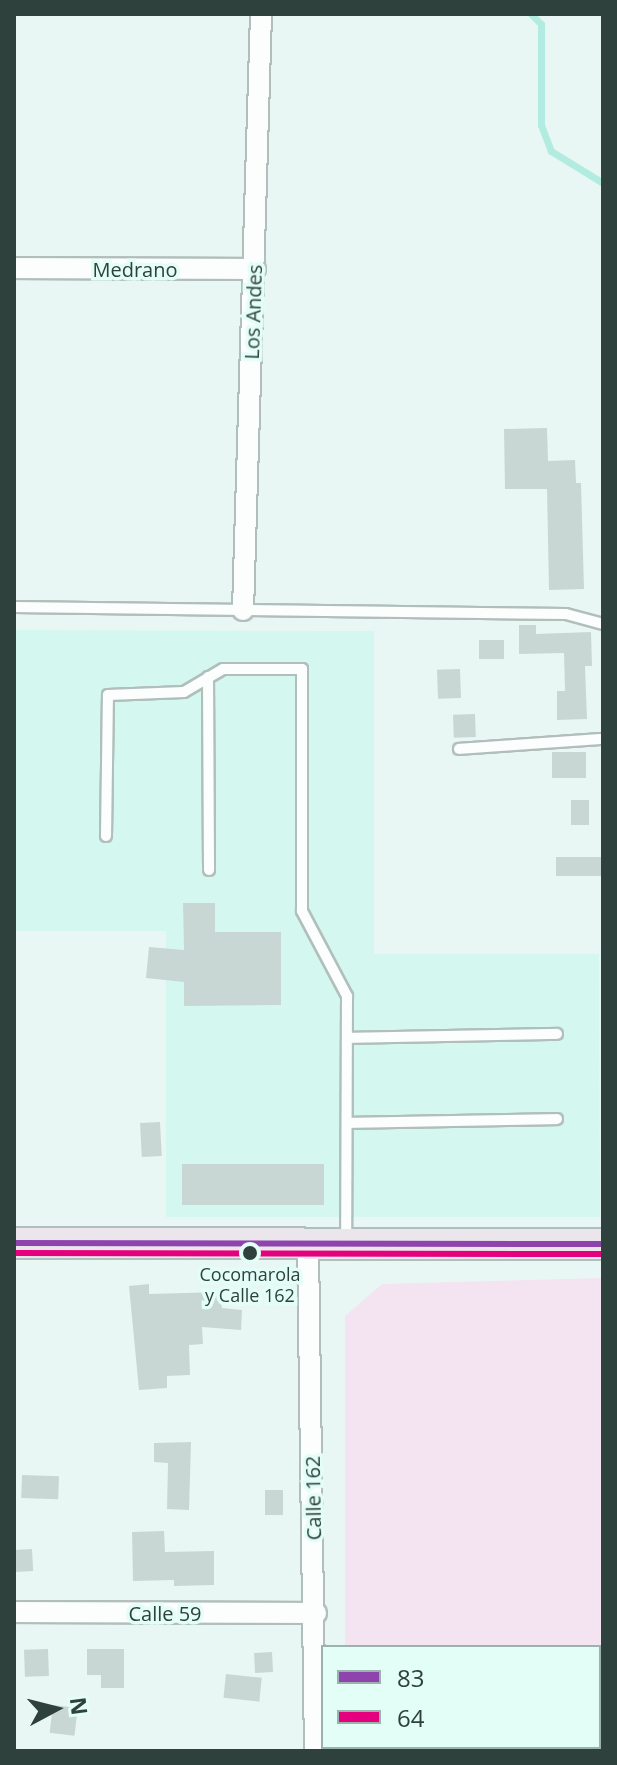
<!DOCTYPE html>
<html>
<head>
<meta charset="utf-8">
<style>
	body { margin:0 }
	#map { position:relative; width:617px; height:1765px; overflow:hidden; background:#e9f7f4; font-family:"Open Sans",sans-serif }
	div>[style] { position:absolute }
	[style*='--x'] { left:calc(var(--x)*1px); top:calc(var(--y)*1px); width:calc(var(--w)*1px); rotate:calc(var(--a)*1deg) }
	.built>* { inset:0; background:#d4f8f0 }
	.green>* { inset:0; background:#f4e4f2 }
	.stream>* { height:7px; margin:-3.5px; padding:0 3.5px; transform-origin:3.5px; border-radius:3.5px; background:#b2ece0 }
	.building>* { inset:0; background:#c8d7d4; transform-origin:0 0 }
	.roads { filter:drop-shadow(2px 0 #b1bfbc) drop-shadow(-2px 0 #b1bfbc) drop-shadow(0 2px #b1bfbc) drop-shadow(0 -2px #b1bfbc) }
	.service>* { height:10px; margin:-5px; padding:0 5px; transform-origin:5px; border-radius:5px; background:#fcfefd }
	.minor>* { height:20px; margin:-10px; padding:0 10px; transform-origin:10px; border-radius:10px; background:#fcfefd }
	.primary>* { height:30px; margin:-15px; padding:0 15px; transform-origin:15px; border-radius:15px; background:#ebe6eb }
	.bus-1>* { height:6px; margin:-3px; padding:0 3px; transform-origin:3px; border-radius:3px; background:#8e44ad }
	.bus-2>* { height:6px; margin:-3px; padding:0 3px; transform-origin:3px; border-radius:3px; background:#e5007d }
	.dots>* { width:22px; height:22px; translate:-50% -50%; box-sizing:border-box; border:4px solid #e3fdf7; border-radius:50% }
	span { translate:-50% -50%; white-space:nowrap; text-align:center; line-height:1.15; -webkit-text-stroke:7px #e3fdf7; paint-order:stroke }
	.bus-label { font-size:18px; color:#2f413d }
	.street-label { font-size:20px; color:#2f413d }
	.frame { position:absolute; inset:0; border:16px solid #2f413d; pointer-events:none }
	.legend { position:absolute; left:321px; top:1645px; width:280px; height:104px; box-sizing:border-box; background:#e3fdf7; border:2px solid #9bb2ad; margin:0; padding:10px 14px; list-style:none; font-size:24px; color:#2f413d }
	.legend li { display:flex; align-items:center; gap:16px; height:40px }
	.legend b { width:40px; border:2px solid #9bb2ad }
	.north { position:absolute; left:16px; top:1669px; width:80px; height:80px; -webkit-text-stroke:6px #e3fdf7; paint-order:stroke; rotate:83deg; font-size:22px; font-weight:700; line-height:32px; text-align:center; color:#2f413d }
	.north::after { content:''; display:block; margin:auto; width:28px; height:36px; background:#2f413d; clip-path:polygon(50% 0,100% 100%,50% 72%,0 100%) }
</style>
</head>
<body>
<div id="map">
	<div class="built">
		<div style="clip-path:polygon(14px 630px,374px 631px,374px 954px,599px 954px,600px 1217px,166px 1217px,166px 931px,14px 931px)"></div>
	</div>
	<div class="green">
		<div style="clip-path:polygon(603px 1278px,603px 1751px,345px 1751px,345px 1747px,599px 1747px,599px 1647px,345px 1647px,345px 1316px,382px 1284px)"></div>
	</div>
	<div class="stream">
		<div style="--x:531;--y:14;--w:14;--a:45"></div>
		<div style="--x:541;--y:24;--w:101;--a:90"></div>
		<div style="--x:541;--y:125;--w:28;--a:69"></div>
		<div style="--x:551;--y:151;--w:61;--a:31.6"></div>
	</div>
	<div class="building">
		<div style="clip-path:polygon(547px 428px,548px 461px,575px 460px,576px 483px,581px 483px,584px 589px,549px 590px,547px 489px,505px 489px,504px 429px)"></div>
		<div style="clip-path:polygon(519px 625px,536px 625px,536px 634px,591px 632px,592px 666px,585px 666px,587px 719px,557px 720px,557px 691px,565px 691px,564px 653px,519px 654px)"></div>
		<div style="left:479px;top:640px;width:25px;height:19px"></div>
		<div style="left:460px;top:669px;width:29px;height:23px;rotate:88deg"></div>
		<div style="left:475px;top:714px;width:23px;height:22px;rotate:88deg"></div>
		<div style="left:586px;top:752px;width:26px;height:34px;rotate:90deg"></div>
		<div style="left:571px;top:800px;width:18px;height:25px"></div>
		<div style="left:603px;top:857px;width:19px;height:47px;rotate:90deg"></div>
		<div style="clip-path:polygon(183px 903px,215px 903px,215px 932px,281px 932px,281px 1005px,184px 1006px,184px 982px,146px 978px,149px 947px,184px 950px)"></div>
		<div style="left:160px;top:1122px;width:34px;height:20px;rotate:87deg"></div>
		<div style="left:182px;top:1164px;width:142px;height:41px"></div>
		<div style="clip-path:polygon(149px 1284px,149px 1294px,220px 1292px,222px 1308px,242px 1310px,241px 1330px,202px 1327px,203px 1344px,189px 1345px,190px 1375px,167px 1376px,167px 1388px,139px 1390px,129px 1286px)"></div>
		<div style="clip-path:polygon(191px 1442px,189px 1510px,167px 1509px,168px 1463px,154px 1462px,154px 1443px)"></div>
		<div style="left:22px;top:1475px;width:37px;height:23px;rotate:2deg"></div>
		<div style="left:265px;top:1490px;width:18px;height:25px"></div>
		<div style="clip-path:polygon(164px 1531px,165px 1552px,214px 1551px,214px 1585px,174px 1586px,174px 1580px,133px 1581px,132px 1532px)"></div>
		<div style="left:32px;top:1549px;width:22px;height:18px;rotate:87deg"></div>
		<div style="left:48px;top:1649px;width:27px;height:24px;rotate:88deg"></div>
		<div style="clip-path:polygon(87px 1649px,124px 1649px,124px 1688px,101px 1688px,101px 1675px,87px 1675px)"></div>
		<div style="left:272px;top:1652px;width:20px;height:18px;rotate:87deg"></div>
		<div style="left:226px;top:1674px;width:36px;height:24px;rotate:6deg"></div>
		<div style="left:53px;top:1705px;width:25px;height:28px;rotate:7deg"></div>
	</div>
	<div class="roads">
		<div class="service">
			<div style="--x:14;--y:607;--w:552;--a:0.73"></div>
			<div style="--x:566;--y:614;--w:38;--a:15"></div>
			<div style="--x:208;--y:677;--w:193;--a:89.7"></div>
			<div style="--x:459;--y:749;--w:144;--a:-4"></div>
			<div style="--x:106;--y:836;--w:141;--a:-89.2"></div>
			<div style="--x:108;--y:695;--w:76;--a:-2.3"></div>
			<div style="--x:184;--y:692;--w:45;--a:-30.5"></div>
			<div style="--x:223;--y:669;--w:79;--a:0"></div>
			<div style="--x:302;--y:669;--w:242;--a:90"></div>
			<div style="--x:302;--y:911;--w:96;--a:62.1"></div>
			<div style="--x:347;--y:996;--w:246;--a:90.2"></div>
			<div style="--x:347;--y:1038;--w:210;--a:-1.1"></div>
			<div style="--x:348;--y:1123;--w:209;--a:-1.1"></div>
		</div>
		<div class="minor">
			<div style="--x:14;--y:268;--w:241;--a:0.2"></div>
			<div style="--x:243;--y:610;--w:596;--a:-88.27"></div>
			<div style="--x:308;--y:1246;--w:505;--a:89.21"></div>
			<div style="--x:14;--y:1612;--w:302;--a:0.2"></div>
		</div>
		<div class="primary">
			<div style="--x:14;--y:1243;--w:589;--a:0.1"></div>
		</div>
	</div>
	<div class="bus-1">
		<div style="--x:14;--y:1243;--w:589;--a:0.1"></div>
	</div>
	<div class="bus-2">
		<div style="--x:14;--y:1253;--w:589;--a:0.1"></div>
	</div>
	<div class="dots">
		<div style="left:250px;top:1253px;background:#2f413d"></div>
	</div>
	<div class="bus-label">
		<span style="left:250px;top:1285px">Cocomarola<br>y Calle 162</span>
	</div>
	<div class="street-label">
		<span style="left:135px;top:269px">Medrano</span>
		<span style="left:253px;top:312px;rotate:-88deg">Los Andes</span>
		<span style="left:313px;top:1498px;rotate:-91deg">Calle 162</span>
		<span style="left:165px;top:1613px">Calle 59</span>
	</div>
	<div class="frame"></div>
	<ul class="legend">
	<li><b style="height:10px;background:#8e44ad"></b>83</li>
	<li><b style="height:10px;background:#e5007d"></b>64</li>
	</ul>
	<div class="north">N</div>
</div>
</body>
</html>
